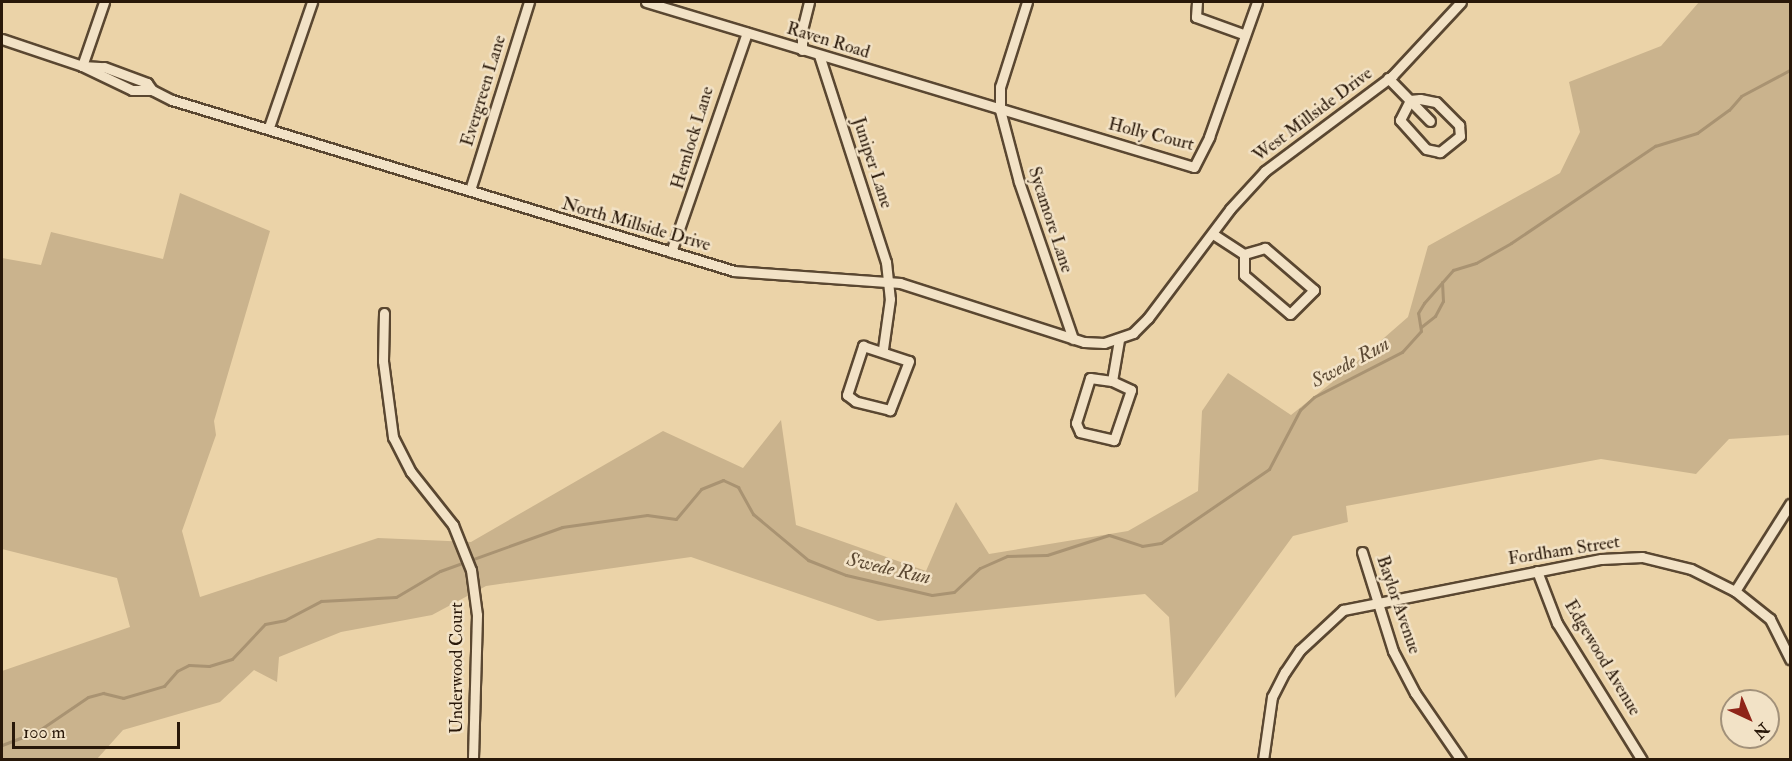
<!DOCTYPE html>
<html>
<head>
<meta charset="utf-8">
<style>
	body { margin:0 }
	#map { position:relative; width:1792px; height:761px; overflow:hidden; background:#ebd3a8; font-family:"IM FELL Double Pica",serif }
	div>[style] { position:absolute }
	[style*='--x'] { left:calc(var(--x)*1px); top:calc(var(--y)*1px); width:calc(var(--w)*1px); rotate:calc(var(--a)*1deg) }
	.green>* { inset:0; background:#cab38d }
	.stream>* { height:3px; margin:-1.5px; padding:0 1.5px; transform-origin:1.5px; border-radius:1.5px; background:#a99372 }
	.roads { filter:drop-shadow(2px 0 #5a4731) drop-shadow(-2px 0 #5a4731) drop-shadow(0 2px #5a4731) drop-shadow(0 -2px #5a4731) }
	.minor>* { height:9px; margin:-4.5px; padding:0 4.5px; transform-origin:4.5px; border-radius:4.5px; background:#f2e2c6 }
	span { translate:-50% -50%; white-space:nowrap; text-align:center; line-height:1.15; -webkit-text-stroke:5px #f2e2c6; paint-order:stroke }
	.street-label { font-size:18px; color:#291809 }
	.water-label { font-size:20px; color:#5c4933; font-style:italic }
	.frame { position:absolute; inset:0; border:3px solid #291809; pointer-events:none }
	.north { position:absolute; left:1720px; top:689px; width:60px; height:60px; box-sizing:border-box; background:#f2e2c6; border:2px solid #a2917a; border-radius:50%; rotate:136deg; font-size:16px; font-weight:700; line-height:24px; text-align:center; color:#291809 }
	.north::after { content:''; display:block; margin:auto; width:21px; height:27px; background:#8f2418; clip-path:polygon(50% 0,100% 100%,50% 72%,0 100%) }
	.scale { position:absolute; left:12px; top:722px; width:168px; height:27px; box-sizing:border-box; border:3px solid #291809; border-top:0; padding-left:8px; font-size:18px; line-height:21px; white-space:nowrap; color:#291809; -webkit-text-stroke:4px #f2e2c6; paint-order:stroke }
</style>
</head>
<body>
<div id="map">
	<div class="green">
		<div style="clip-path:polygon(1699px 2px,1790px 2px,1790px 435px,1729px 439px,1696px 474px,1601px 459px,1346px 506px,1348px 522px,1293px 536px,1175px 698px,1169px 617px,1145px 594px,878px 621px,691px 557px,486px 586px,432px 615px,341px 632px,279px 657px,277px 682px,254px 670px,220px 702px,123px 730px,97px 759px,2px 759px,2px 671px,130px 627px,117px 578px,2px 549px,2px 258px,41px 265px,51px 232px,163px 259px,180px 193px,270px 231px,214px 421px,216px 435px,182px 531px,200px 597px,378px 538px,471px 542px,663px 431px,743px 468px,781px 420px,796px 525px,926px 571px,956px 502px,989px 554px,1128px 531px,1198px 491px,1202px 411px,1228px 373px,1291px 415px,1345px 372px,1408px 317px,1428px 246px,1560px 173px,1580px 132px,1569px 82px,1661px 46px)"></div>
	</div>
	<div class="stream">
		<div style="--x:1421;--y:327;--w:18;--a:-38"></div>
		<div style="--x:1435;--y:316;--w:17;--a:-62"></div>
		<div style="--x:1443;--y:301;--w:19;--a:-93"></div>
		<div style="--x:2;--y:745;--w:39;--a:-21"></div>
		<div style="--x:38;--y:731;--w:60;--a:-34.2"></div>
		<div style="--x:88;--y:697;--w:16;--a:-15"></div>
		<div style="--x:103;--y:693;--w:21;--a:14"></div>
		<div style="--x:123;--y:698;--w:43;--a:-16.3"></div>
		<div style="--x:164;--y:686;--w:20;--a:-49"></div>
		<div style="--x:177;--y:671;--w:13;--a:-27"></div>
		<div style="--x:189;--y:665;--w:20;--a:3"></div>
		<div style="--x:209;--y:666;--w:24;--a:-17"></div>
		<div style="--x:232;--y:659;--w:48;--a:-46.7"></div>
		<div style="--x:265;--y:624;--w:20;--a:-11"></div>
		<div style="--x:285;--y:620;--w:41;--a:-27.8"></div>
		<div style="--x:321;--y:601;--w:75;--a:-3.1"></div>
		<div style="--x:396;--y:597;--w:51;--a:-30.6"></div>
		<div style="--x:440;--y:571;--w:130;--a:-19.8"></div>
		<div style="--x:562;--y:527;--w:86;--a:-8"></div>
		<div style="--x:647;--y:515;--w:29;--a:8"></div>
		<div style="--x:676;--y:519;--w:39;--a:-50"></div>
		<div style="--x:701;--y:489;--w:24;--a:-22"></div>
		<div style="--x:723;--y:480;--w:17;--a:25"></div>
		<div style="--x:738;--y:487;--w:31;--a:61"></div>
		<div style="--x:753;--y:514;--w:72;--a:39.9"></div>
		<div style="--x:808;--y:560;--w:41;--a:21.5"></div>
		<div style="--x:846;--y:575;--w:88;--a:13.1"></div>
		<div style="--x:932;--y:595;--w:22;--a:-8"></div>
		<div style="--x:954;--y:592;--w:35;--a:-43"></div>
		<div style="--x:980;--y:568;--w:30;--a:-24"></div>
		<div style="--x:1007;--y:556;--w:40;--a:-1.4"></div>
		<div style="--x:1047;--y:555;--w:65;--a:-17.9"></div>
		<div style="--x:1109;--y:535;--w:35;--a:18"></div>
		<div style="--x:1142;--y:546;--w:19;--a:-9"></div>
		<div style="--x:1161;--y:543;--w:131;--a:-34.4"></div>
		<div style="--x:1269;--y:469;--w:67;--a:-62.3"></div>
		<div style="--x:1300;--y:410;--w:19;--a:-43"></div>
		<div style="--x:1314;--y:397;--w:99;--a:-27.1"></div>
		<div style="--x:1402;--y:352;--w:28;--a:-48"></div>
		<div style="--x:1421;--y:331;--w:18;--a:-99"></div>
		<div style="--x:1418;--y:313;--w:12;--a:-59"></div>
		<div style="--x:1424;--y:303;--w:44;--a:-48.7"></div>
		<div style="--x:1453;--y:270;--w:24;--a:-17"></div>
		<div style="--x:1476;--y:263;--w:40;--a:-29.7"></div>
		<div style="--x:1511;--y:243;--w:174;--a:-34"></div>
		<div style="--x:1655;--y:146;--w:44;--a:-17.2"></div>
		<div style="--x:1697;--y:133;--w:39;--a:-36"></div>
		<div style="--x:1729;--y:110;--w:18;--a:-49"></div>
		<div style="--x:1741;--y:96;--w:55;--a:-28"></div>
	</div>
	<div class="roads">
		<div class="minor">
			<div style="--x:646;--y:2;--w:572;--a:16.76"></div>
			<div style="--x:1194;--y:167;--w:34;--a:-63"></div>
			<div style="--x:1209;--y:137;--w:143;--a:-70.4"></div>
			<div style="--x:1027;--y:2;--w:89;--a:107.6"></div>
			<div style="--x:1000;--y:87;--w:23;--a:90"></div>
			<div style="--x:1000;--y:110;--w:74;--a:75.2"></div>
			<div style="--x:1019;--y:182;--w:166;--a:71"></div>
			<div style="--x:1197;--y:2;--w:15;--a:94"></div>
			<div style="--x:1196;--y:17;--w:50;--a:19.9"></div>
			<div style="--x:2;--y:39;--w:84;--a:18.6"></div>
			<div style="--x:82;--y:66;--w:55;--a:25.6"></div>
			<div style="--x:132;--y:90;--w:20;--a:0"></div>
			<div style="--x:802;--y:50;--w:20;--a:-90"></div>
			<div style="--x:802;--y:30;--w:29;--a:-76"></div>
			<div style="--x:819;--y:55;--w:218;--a:72.1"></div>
			<div style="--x:886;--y:262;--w:37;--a:84"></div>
			<div style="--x:890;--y:299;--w:50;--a:98"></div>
			<div style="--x:82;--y:66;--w:22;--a:3"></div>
			<div style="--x:104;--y:67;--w:46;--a:20.4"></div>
			<div style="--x:147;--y:83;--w:9;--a:54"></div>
			<div style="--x:152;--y:90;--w:22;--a:27"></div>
			<div style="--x:172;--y:100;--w:587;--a:16.92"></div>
			<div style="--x:734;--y:271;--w:166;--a:4.1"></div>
			<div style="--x:900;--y:283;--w:193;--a:17.8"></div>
			<div style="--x:1084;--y:342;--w:20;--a:3"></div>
			<div style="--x:1104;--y:343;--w:31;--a:-19"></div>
			<div style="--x:1133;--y:333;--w:21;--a:-45"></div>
			<div style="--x:1148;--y:318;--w:136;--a:-53"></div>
			<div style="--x:1230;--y:209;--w:52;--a:-47.4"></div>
			<div style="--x:1265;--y:171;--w:159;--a:-36.8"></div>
			<div style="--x:1392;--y:76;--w:101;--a:-47"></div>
			<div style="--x:82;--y:66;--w:68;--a:-71"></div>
			<div style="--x:1388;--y:78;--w:60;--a:45.7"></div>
			<div style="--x:1420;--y:99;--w:16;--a:11"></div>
			<div style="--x:1436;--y:102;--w:33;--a:45"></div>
			<div style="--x:1459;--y:125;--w:11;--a:85"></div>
			<div style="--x:1460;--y:136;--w:26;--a:141"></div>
			<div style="--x:1440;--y:152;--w:14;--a:-168"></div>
			<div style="--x:1426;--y:149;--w:39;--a:-132"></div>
			<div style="--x:1400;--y:120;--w:22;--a:-63"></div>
			<div style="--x:1410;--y:100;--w:10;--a:-6"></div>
			<div style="--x:269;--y:127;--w:132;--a:-71"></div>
			<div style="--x:470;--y:190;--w:197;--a:-72.6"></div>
			<div style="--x:1213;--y:234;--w:37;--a:33"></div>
			<div style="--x:1244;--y:254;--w:21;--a:90"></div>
			<div style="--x:1244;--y:275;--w:60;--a:40.3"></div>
			<div style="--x:1290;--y:314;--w:34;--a:-45"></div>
			<div style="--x:1314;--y:290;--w:65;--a:-139.4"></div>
			<div style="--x:1265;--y:248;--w:22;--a:164"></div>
			<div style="--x:671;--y:252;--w:232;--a:-70.9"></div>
			<div style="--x:384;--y:313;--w:48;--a:91.2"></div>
			<div style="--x:383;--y:361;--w:77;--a:82.5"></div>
			<div style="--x:393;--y:437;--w:39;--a:63"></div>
			<div style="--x:411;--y:472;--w:68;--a:51.6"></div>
			<div style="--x:453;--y:525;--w:48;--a:68.2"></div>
			<div style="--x:471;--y:570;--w:45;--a:82.4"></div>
			<div style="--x:477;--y:615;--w:145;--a:91.6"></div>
			<div style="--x:863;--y:346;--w:48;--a:18.1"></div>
			<div style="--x:909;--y:361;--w:53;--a:111.2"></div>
			<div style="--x:890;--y:410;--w:36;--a:-166"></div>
			<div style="--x:855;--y:401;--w:10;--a:-143"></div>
			<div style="--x:847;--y:395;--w:52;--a:-71.9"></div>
			<div style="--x:1090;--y:378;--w:22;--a:8"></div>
			<div style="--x:1112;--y:381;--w:21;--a:25"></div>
			<div style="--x:1131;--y:390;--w:53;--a:108.8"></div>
			<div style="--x:1114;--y:440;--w:35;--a:-167"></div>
			<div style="--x:1080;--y:432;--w:10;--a:-114"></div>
			<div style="--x:1076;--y:423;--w:47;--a:-72.7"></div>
			<div style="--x:1112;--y:381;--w:42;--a:-80.3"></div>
			<div style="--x:1362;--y:552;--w:104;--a:72.6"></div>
			<div style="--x:1393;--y:651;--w:47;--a:62.4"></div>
			<div style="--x:1415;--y:693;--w:81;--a:55.5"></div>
			<div style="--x:1537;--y:571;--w:56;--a:69"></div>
			<div style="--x:1557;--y:623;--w:161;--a:58.2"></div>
			<div style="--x:1735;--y:591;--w:103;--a:-57.7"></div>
			<div style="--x:1263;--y:760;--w:64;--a:-81.9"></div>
			<div style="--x:1272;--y:697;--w:28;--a:-63"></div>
			<div style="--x:1285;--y:672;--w:27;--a:-56"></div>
			<div style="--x:1300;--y:650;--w:59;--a:-42.9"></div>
			<div style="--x:1343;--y:610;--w:263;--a:-11.2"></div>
			<div style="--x:1601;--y:559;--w:41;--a:-2.8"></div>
			<div style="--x:1642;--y:557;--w:50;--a:13.8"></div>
			<div style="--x:1691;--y:569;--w:49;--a:26.6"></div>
			<div style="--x:1735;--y:591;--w:45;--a:38.7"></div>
			<div style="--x:1770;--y:619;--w:45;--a:63.4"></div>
		</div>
	</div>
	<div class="street-label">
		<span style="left:828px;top:41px;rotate:17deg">Raven Road</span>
		<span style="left:484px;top:91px;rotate:-73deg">Evergreen Lane</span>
		<span style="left:1313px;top:115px;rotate:-37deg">West Millside Drive</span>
		<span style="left:1151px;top:135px;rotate:14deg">Holly Court</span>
		<span style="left:693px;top:138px;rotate:-73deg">Hemlock Lane</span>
		<span style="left:872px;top:163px;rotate:72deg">Juniper Lane</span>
		<span style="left:1050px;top:220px;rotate:72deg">Sycamore Lane</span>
		<span style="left:636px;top:225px;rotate:16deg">North Millside Drive</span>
		<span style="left:1564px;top:551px;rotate:-9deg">Fordham Street</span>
		<span style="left:1398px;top:605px;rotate:71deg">Baylor Avenue</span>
		<span style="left:1602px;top:658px;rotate:59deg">Edgewood Avenue</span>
		<span style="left:457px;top:668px;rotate:-90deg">Underwood Court</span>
	</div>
	<div class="water-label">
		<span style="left:1350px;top:362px;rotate:-28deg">Swede Run</span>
		<span style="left:889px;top:568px;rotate:13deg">Swede Run</span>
	</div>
	<div class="frame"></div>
	<div class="north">N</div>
	<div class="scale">100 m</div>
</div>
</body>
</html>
